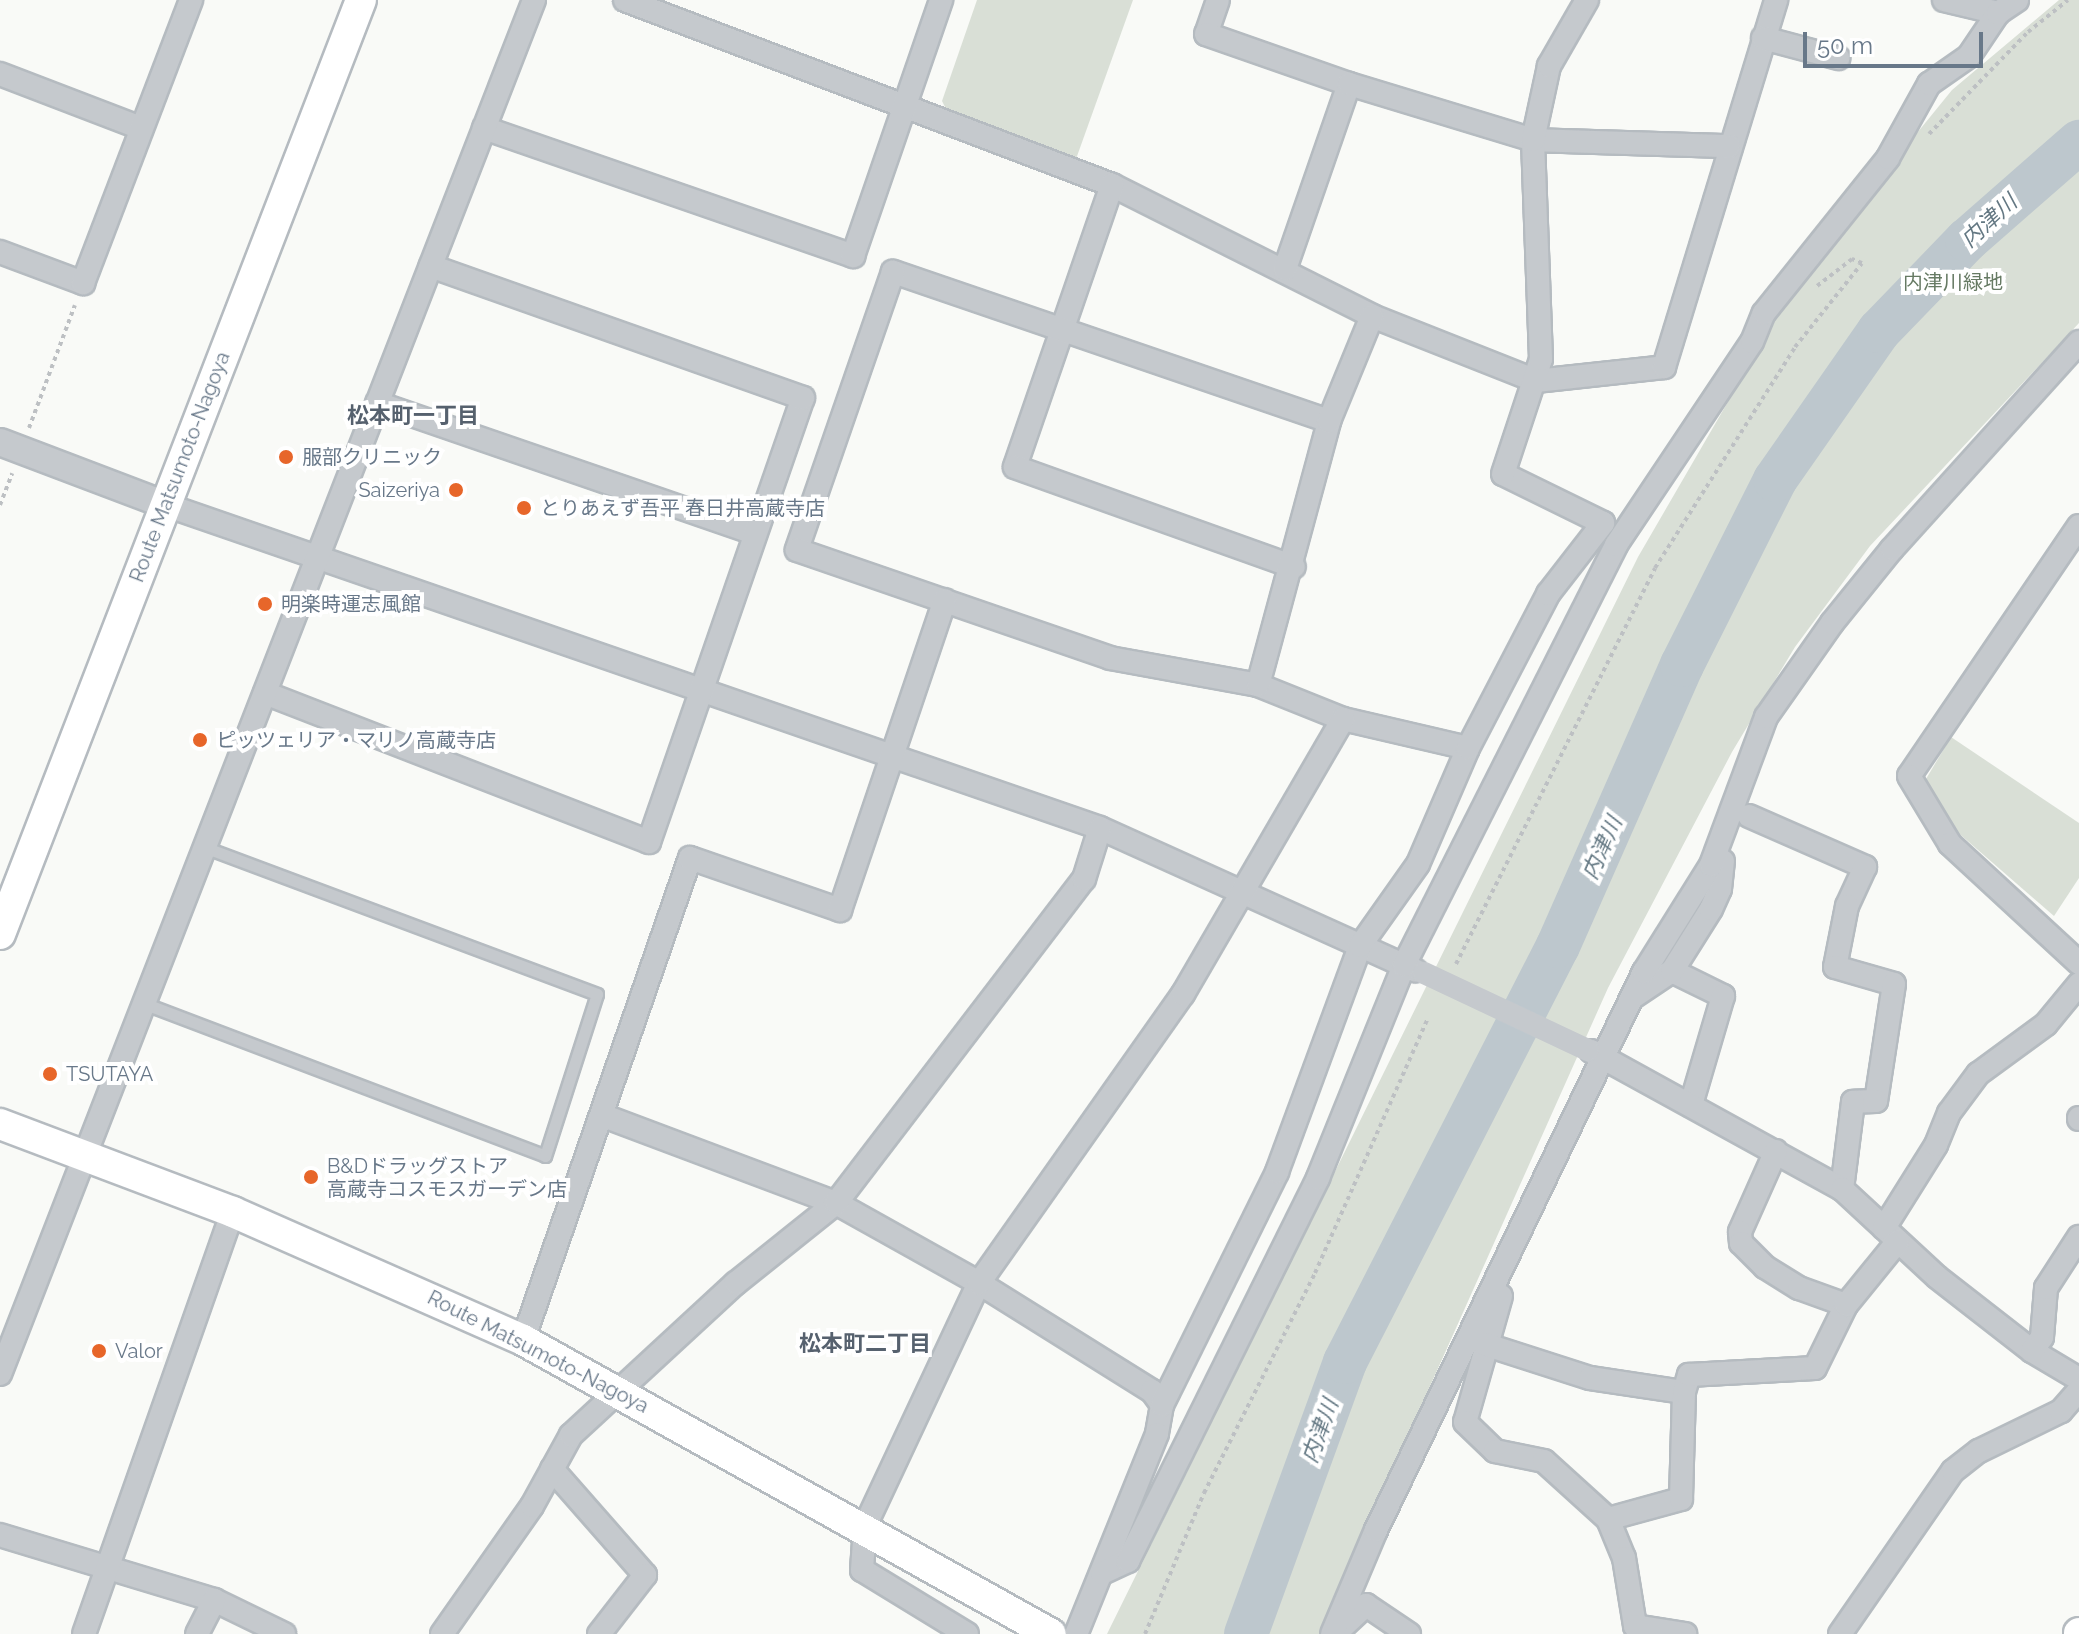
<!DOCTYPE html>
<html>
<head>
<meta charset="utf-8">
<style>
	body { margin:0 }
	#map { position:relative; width:2079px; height:1634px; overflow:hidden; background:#f9faf7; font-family:Raleway,"Noto Sans JP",sans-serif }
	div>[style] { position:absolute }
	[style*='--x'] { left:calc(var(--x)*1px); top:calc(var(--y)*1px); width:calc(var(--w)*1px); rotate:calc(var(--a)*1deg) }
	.green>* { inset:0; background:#d9dfd6 }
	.river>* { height:44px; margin:-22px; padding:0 22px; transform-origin:22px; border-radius:22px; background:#bdc7cd }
	.path>* { height:4px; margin-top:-2px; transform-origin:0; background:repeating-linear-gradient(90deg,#bdc0c3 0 4px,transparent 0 8px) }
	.roads { filter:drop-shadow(2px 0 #b5bbc0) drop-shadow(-2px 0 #b5bbc0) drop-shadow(0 2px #b5bbc0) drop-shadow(0 -2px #b5bbc0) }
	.service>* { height:11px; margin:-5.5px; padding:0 5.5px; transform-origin:5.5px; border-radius:5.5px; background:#c5c9cd }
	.minor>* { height:22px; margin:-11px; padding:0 11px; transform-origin:11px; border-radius:11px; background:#c5c9cd }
	.tertiary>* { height:26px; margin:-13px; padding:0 13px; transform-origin:13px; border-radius:13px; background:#c5c9cd }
	.secondary>* { height:30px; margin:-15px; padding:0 15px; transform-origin:15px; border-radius:15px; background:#fff }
	.minor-bridge>* { height:22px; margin:-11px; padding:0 11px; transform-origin:11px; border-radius:11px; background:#c5c9cd }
	.dots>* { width:22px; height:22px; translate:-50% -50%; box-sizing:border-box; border:4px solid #fff; border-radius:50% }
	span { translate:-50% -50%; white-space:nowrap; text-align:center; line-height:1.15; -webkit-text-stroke:8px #fff; paint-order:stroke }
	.park-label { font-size:20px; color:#667a63 }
	.poi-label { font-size:20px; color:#687889 }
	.left { translate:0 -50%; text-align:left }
	.right { translate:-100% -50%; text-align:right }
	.street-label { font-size:20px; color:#687889 }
	.water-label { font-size:22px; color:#647883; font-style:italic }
	.neighbourhood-label { font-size:22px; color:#56616e; font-weight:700 }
	.scale { position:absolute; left:1803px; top:32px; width:180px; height:36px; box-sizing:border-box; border:4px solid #687889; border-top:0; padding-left:10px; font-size:24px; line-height:28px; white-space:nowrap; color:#687889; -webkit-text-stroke:6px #fff; paint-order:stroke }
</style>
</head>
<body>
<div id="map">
	<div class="green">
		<div style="clip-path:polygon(977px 0,1133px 0,1076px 159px,947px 111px,942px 101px)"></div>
		<div style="clip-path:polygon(2059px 0,2079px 0,2079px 323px,1870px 546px,1795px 647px,1732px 752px,1608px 988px,1368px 1525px,1327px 1634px,1107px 1634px,1638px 557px,1769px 331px,1769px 315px,1952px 90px)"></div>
		<div style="clip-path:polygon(1951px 737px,2079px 823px,2079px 878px,2054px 916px,1955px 830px,1926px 779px)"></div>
	</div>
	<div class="river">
		<div style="--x:1246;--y:1634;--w:289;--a:-70"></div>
		<div style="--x:1345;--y:1362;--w:467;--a:-62.9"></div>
		<div style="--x:1558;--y:946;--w:307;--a:-66.2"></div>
		<div style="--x:1682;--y:665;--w:207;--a:-63.3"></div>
		<div style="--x:1775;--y:480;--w:182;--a:-55.1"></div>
		<div style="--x:1879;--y:331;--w:127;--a:-46"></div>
		<div style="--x:1967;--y:240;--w:149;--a:-41.2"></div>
	</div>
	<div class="path">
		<div style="--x:1929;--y:134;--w:142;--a:-45.9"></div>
		<div style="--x:2028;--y:32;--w:51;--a:-38.7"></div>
		<div style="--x:29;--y:428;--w:131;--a:-69.5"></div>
		<div style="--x:0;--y:505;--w:34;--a:-69"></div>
		<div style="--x:1456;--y:964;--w:443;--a:-63.3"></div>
		<div style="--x:1655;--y:568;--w:262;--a:-57.6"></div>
		<div style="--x:1795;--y:347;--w:107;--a:-51.4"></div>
		<div style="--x:1862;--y:263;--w:11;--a:-158"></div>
		<div style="--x:1852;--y:259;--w:44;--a:142.4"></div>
		<div style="--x:1145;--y:1634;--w:153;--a:-67.3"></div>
		<div style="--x:1204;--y:1493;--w:246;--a:-63.2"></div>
		<div style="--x:1315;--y:1273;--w:277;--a:-66.1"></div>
	</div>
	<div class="roads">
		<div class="service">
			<div style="--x:143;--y:1003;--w:430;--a:20.8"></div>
			<div style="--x:545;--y:1156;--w:170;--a:-72.2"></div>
			<div style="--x:597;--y:994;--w:420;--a:-159.5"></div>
		</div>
		<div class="minor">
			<div style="--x:625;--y:0;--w:521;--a:20.8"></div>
			<div style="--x:1112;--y:185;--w:291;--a:26.7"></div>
			<div style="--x:1372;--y:316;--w:176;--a:21.6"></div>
			<div style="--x:1536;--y:381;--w:129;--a:-6.2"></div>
			<div style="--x:1664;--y:367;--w:384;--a:-73"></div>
			<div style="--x:1218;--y:0;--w:36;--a:109"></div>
			<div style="--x:1206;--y:34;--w:151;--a:19.3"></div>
			<div style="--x:1349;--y:84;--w:196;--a:109.1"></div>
			<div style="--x:1944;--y:0;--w:56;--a:13.5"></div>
			<div style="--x:1763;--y:38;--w:78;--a:14.9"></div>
			<div style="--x:0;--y:74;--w:151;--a:21"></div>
			<div style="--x:1349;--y:84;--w:192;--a:16.9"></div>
			<div style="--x:1533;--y:140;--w:196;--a:1.8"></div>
			<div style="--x:484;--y:128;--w:391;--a:19.1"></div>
			<div style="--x:853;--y:256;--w:271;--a:-71"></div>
			<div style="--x:1112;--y:185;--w:298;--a:109"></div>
			<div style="--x:1015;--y:467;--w:296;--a:19.7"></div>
			<div style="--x:0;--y:252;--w:89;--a:20.5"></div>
			<div style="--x:83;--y:283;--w:303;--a:-69.1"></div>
			<div style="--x:377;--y:403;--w:399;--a:19"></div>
			<div style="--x:1329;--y:421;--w:461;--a:-161.1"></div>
			<div style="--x:893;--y:272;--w:294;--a:109.1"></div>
			<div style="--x:797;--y:550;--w:331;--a:19"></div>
			<div style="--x:1110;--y:658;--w:150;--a:10.3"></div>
			<div style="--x:1258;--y:685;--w:92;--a:21.8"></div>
			<div style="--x:1343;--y:719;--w:128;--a:13.1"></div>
			<div style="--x:166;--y:505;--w:988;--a:19.08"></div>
			<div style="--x:1100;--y:828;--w:346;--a:24.3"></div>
			<div style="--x:2079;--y:526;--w:302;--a:124.2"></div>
			<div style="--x:1909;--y:776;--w:79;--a:58.9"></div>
			<div style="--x:1950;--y:844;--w:176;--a:42.7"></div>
			<div style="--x:1258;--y:685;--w:273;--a:-74.9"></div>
			<div style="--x:1329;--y:421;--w:113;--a:-67.7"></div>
			<div style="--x:265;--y:693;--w:412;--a:21.2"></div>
			<div style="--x:649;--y:842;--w:470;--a:-70.9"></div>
			<div style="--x:803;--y:398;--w:395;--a:-160.5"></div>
			<div style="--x:1749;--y:816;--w:127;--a:23.7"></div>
			<div style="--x:1865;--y:867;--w:43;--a:114.8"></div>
			<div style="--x:1847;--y:906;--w:62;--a:101.1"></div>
			<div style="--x:1835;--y:967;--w:61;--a:16.1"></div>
			<div style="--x:1894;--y:984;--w:118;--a:98.7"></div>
			<div style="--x:1876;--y:1101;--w:23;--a:178"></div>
			<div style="--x:1853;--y:1102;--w:88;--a:97.2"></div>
			<div style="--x:1672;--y:971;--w:57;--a:26.1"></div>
			<div style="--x:1723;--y:996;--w:114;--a:106.4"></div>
			<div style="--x:1633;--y:997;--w:47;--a:-33.7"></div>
			<div style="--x:1672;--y:971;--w:73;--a:-57.8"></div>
			<div style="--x:1711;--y:909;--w:22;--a:-66"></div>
			<div style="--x:1720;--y:889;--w:28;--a:-84"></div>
			<div style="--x:1591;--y:1051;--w:286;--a:28.8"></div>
			<div style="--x:1842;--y:1189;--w:129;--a:42.8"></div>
			<div style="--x:1937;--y:1277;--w:120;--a:37.9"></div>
			<div style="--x:2032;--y:1351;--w:55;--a:30.8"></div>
			<div style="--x:604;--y:1116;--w:248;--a:20.6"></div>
			<div style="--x:836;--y:1203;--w:164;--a:29.2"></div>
			<div style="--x:979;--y:1283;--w:204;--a:32"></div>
			<div style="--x:1152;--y:1391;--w:17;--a:54"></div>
			<div style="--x:1162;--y:1405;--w:29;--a:100"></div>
			<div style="--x:1157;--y:1434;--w:216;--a:112"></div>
			<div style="--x:2079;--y:1118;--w:1;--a:90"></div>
			<div style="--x:1776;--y:1151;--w:89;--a:114"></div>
			<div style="--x:1740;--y:1232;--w:11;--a:85"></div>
			<div style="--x:1741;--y:1243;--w:34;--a:45"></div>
			<div style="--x:1765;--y:1267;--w:40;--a:32"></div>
			<div style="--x:1799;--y:1288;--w:50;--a:19.9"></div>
			<div style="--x:1884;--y:1228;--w:98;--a:-57.9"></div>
			<div style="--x:1936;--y:1145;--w:35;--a:-68"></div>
			<div style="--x:1949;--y:1113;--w:49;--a:-53.4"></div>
			<div style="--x:1978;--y:1074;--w:84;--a:-36.3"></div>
			<div style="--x:2046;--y:1024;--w:52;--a:-50.5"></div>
			<div style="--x:1501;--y:1296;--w:131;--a:105.9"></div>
			<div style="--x:1465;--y:1422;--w:42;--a:44"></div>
			<div style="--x:1495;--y:1451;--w:50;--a:11.5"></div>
			<div style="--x:1544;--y:1461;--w:86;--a:42.2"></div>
			<div style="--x:1608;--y:1519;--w:42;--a:67.7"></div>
			<div style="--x:1624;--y:1558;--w:69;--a:80.8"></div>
			<div style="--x:1635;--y:1626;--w:51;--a:9.1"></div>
			<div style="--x:523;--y:1340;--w:510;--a:-70.89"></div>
			<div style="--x:690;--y:858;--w:159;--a:19.1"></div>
			<div style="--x:840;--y:910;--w:327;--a:-71.3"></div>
			<div style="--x:1484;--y:1344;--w:111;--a:17.8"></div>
			<div style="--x:1590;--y:1378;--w:95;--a:8.5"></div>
			<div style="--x:2032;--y:1351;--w:17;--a:-54"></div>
			<div style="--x:2042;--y:1337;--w:49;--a:-85.3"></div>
			<div style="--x:2046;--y:1288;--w:61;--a:-57.1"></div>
			<div style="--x:0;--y:1374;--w:1474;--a:-68.76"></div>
			<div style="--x:1162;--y:1405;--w:260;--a:-63.7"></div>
			<div style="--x:1277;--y:1172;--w:241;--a:-69.8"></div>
			<div style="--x:1360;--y:946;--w:100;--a:-54.7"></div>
			<div style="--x:1418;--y:864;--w:126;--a:-66.7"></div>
			<div style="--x:1468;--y:748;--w:174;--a:-62.5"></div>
			<div style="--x:1548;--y:594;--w:90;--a:-52.2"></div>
			<div style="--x:1603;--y:523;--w:111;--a:-153.9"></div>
			<div style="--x:1503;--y:474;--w:121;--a:-71.7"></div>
			<div style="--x:1541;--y:359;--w:219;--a:-92.1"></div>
			<div style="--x:1533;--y:140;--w:76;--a:-77.8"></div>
			<div style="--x:1549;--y:66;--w:76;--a:-60.1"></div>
			<div style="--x:552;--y:1469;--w:141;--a:48.7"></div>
			<div style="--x:645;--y:1575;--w:75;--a:127.9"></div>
			<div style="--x:1608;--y:1519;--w:76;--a:-15.3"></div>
			<div style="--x:1681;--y:1499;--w:107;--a:-88.4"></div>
			<div style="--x:1684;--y:1392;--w:18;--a:-74"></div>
			<div style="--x:1689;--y:1375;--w:126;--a:-3.2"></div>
			<div style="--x:1815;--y:1368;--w:70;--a:-63.8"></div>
			<div style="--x:1846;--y:1305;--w:82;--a:-50.9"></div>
			<div style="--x:0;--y:1535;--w:224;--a:16.9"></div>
			<div style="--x:214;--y:1600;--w:78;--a:25.9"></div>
			<div style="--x:1102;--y:1573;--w:29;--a:-25"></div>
			<div style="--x:1128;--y:1561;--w:428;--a:-63.6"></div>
			<div style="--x:1318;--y:1178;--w:230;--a:-68"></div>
			<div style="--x:1404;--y:965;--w:470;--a:-63.2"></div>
			<div style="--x:1616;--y:545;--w:244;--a:-56.2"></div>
			<div style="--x:1752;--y:342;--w:31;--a:-68"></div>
			<div style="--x:1764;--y:313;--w:198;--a:-51.3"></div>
			<div style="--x:1888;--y:158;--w:85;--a:-61"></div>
			<div style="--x:1929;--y:84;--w:49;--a:-35"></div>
			<div style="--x:1969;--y:56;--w:52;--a:-56"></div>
			<div style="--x:1998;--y:13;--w:23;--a:-34"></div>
			<div style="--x:1336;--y:1633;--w:41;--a:-43"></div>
			<div style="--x:1366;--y:1605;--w:52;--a:34"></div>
			<div style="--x:84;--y:1634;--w:448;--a:-70.6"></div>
			<div style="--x:197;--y:1634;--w:38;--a:-63"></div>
			<div style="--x:442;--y:1634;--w:156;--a:-54.9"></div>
			<div style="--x:532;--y:1506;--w:81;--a:-61.2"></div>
			<div style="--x:571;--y:1435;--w:224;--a:-42.7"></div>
			<div style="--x:736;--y:1283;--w:128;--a:-38.7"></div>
			<div style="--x:836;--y:1203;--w:408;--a:-52.6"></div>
			<div style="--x:1084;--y:879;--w:53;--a:-72.6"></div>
			<div style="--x:967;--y:1634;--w:123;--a:-148.6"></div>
			<div style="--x:862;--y:1570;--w:44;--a:-86.1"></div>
			<div style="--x:865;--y:1526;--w:268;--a:-64.9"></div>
			<div style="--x:979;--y:1283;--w:354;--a:-54.8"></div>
			<div style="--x:1183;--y:994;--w:318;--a:-59.8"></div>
			<div style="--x:1332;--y:1634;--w:113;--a:-67.1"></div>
			<div style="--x:1376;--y:1530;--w:619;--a:-64.35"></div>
			<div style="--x:1644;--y:972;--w:126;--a:-57.9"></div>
			<div style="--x:1711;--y:865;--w:158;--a:-69.6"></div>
			<div style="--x:1766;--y:717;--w:115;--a:-54.9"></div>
			<div style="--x:1832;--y:623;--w:95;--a:-51"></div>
			<div style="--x:1892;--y:549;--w:279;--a:-47.9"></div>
			<div style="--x:1840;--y:1634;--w:198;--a:-55.3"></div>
			<div style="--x:1953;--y:1471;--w:33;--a:-38"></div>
			<div style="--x:1979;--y:1451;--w:91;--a:-26"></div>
			<div style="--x:2061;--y:1411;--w:28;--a:-49"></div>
		</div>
		<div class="tertiary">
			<div style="--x:0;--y:442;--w:178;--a:20.8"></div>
		</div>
		<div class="secondary">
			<div style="--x:0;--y:934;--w:1001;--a:-68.87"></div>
			<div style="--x:0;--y:1124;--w:249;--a:20.7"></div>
			<div style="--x:233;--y:1212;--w:317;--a:23.8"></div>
			<div style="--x:523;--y:1340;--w:604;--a:29.11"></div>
			<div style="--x:2079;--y:1634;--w:1;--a:-90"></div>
		</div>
	</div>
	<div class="minor-bridge">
		<div style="--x:1424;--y:973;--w:181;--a:25.2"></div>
	</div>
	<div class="dots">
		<div style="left:286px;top:457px;background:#e7662a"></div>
		<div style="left:456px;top:490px;background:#e7662a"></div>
		<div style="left:524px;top:508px;background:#e7662a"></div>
		<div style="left:265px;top:604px;background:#e7662a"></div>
		<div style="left:200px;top:740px;background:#e7662a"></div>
		<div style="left:50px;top:1074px;background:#e7662a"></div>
		<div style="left:311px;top:1177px;background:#e7662a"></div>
		<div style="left:99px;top:1351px;background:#e7662a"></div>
	</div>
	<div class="park-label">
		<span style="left:1953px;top:282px">内津川緑地</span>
	</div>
	<div class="poi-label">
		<span class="left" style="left:302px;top:457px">服部クリニック</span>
		<span class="right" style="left:440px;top:490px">Saizeriya</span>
		<span class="left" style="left:540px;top:508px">とりあえず吾平 春日井高蔵寺店</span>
		<span class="left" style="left:281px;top:604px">明楽時運志風館</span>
		<span class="left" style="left:216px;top:740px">ピッツェリア・マリノ高蔵寺店</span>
		<span class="left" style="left:66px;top:1074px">TSUTAYA</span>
		<span class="left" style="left:327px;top:1178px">B&amp;Dドラッグストア<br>高蔵寺コスモスガーデン店</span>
		<span class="left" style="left:115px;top:1351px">Valor</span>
	</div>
	<div class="street-label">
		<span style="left:180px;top:467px;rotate:-69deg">Route Matsumoto-Nagoya</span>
		<span style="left:538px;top:1352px;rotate:27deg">Route Matsumoto-Nagoya</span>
	</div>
	<div class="water-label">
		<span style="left:1989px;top:221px;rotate:-42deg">内津川</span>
		<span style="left:1602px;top:848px;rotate:-66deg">内津川</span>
		<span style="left:1320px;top:1431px;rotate:-70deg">内津川</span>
	</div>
	<div class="neighbourhood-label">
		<span style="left:413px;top:416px">松本町一丁目</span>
		<span style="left:865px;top:1344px">松本町二丁目</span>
	</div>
	<div class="scale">50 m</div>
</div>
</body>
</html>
